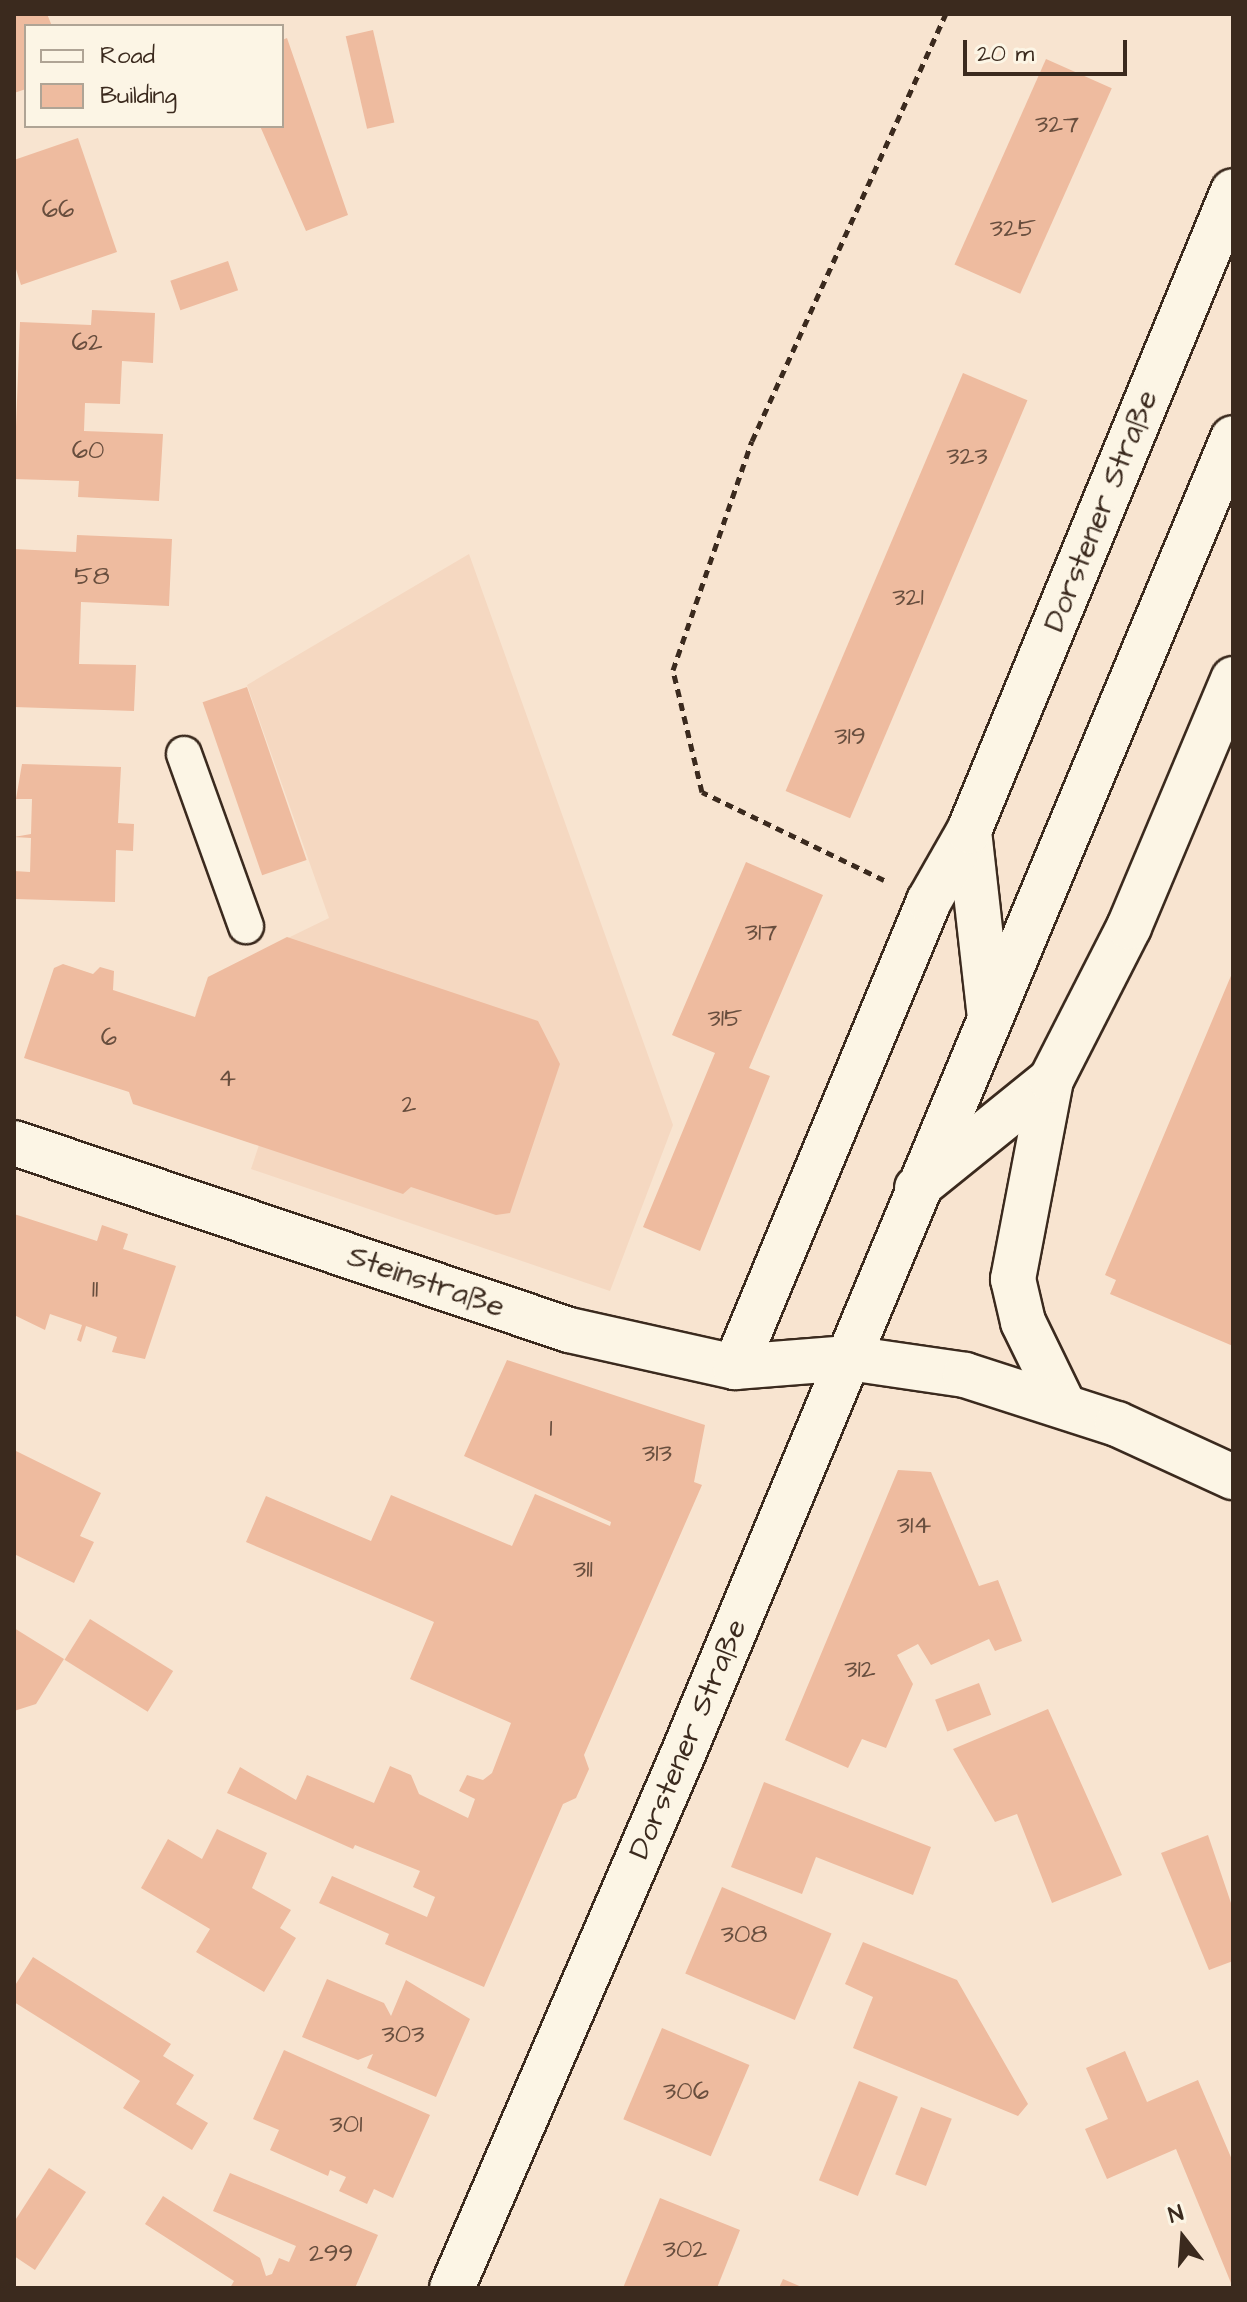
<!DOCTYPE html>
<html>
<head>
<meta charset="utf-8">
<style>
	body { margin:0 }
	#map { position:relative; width:1247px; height:2302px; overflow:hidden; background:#f8e4d0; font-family:"Architects Daughter",sans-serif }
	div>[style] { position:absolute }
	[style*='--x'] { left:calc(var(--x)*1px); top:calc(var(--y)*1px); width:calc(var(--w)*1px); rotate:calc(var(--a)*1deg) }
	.built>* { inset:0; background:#f5d8c1 }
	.building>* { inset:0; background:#eebb9f; transform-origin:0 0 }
	.path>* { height:5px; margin-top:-2.5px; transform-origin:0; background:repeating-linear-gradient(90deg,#3b2a1e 0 8px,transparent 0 14px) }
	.roads { filter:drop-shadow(2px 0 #3b2a1e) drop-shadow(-2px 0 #3b2a1e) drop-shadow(0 2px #3b2a1e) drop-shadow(0 -2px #3b2a1e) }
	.service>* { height:34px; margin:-17px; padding:0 17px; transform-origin:17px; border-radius:17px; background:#fcf5e5 }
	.minor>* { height:44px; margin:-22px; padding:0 22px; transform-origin:22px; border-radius:22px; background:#fcf5e5 }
	.secondary>* { height:44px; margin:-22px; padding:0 22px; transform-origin:22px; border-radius:22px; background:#fcf5e5 }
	span { translate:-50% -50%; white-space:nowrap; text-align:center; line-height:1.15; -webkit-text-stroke:6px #fcf5e5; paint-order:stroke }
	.number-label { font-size:26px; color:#684e3e }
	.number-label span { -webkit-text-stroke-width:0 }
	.street-label { font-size:30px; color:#3b2a1e }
	.frame { position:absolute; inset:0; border:16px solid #3b2a1e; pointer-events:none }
	.legend { position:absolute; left:24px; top:24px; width:260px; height:104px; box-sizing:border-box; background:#fcf5e5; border:2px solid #afa495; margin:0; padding:10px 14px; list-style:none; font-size:24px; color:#3b2a1e }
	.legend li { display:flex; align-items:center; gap:16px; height:40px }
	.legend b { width:40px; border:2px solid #afa495 }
	.north { position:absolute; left:1143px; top:2198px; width:80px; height:80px; -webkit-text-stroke:6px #fcf5e5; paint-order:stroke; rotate:343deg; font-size:22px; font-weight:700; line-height:32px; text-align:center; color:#3b2a1e }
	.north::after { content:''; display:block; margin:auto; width:28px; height:36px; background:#3b2a1e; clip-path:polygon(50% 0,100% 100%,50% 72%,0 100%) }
	.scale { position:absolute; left:963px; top:40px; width:164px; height:36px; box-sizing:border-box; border:4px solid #3b2a1e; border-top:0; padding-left:10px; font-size:24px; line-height:28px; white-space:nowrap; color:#3b2a1e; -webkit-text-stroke:6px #fcf5e5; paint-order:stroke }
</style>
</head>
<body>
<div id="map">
	<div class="built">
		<div style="clip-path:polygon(469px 554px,673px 1125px,610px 1291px,251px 1169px,292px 1045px,196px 1012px,208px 977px,329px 918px,247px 685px)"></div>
	</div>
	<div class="building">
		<div style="clip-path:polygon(14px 14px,47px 14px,52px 26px,26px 26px,26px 89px,14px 93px)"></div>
		<div style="left:373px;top:30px;width:95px;height:28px;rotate:77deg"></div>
		<div style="clip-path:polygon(287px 38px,348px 215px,306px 231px,260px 126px,282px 126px,282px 40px)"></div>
		<div style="left:1046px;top:59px;width:72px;height:225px;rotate:24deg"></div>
		<div style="clip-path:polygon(78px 138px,117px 252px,21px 285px,14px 263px,14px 160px)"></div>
		<div style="left:228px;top:261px;width:31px;height:61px;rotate:71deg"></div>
		<div style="clip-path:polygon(92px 310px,155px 313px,153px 363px,122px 361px,120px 404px,85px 403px,84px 431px,163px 434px,159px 501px,78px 497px,79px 481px,14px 479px,20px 322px,91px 325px)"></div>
		<div style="left:963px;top:373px;width:70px;height:454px;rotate:23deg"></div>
		<div style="clip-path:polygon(77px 535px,172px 539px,169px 606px,81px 602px,79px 664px,136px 665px,134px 711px,14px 707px,14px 549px,76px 552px)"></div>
		<div style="left:247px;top:687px;width:183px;height:47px;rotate:71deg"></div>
		<div style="clip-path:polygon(22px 764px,121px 767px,118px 823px,134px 824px,133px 851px,116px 850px,115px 902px,16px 899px,14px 871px,30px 872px,31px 838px,14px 837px,31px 834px,32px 799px,16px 799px)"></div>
		<div style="clip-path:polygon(746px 862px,823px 895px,749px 1068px,770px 1076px,700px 1251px,643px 1227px,715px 1053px,672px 1035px)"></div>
		<div style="clip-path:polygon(287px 937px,538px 1021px,560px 1064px,510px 1213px,496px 1215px,411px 1187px,403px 1194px,133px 1104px,129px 1092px,24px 1058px,54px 968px,63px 964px,93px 974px,100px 967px,114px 971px,113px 990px,195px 1017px,208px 977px)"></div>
		<div style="clip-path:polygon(1233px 971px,1233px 1346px,1110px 1294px,1116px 1280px,1105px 1275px)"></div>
		<div style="clip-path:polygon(14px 1214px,97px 1241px,102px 1225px,128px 1234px,123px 1249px,176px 1266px,145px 1359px,112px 1352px,117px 1337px,86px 1326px,81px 1342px,77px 1340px,82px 1325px,50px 1314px,45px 1330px,14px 1315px)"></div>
		<div style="clip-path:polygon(507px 1360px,705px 1425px,694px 1482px,702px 1485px,584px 1755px,589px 1769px,576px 1798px,563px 1804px,484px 1987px,385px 1944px,389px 1934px,319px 1903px,332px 1876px,427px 1917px,435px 1897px,413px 1887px,420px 1871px,355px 1845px,353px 1849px,227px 1793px,240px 1767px,296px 1800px,307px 1775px,374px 1803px,390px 1766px,411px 1775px,419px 1794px,468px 1818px,475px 1799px,459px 1791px,467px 1775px,483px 1780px,492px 1773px,511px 1723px,410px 1679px,434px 1622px,246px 1542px,266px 1496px,371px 1541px,391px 1495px,512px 1546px,535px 1494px,610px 1526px,611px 1522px,464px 1456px)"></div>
		<div style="clip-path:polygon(14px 1450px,101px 1493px,80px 1536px,94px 1542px,74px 1583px,14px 1554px)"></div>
		<div style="clip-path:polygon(898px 1470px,931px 1472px,979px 1586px,998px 1580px,1022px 1641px,995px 1651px,989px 1639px,931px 1665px,918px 1644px,897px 1655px,913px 1684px,886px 1748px,862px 1739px,848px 1768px,785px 1740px)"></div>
		<div style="left:90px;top:1619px;width:98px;height:48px;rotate:32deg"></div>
		<div style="clip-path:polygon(14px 1628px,64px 1659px,36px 1704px,14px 1711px)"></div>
		<div style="left:979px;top:1683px;width:34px;height:47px;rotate:69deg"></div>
		<div style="clip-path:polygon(1048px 1709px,1122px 1875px,1052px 1903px,1017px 1814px,995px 1822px,953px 1749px)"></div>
		<div style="clip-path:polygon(764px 1782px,931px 1847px,913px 1895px,816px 1857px,802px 1894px,731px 1867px)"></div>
		<div style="clip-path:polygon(217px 1829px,267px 1853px,252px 1888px,291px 1910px,280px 1928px,296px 1938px,264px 1992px,196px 1952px,210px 1929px,141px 1888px,168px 1839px,202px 1859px)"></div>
		<div style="clip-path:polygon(1208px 1835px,1233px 1909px,1233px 1961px,1209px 1970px,1161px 1853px)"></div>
		<div style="left:722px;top:1887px;width:119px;height:94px;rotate:23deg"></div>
		<div style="clip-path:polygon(863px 1942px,957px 1980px,1028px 2104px,1018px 2116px,853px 2048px,873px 1997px,845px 1984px)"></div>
		<div style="clip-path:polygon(33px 1957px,171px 2044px,163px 2056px,194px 2075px,176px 2104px,208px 2123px,192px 2150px,123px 2108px,140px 2081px,14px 2002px,14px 1987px)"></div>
		<div style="clip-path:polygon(327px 1979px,384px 2003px,391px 2016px,406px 1980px,470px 2019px,436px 2097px,367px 2068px,373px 2054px,358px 2060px,302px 2037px)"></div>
		<div style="left:662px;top:2028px;width:95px;height:99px;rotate:23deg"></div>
		<div style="clip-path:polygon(284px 2050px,430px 2115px,393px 2198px,374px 2189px,367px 2204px,339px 2191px,346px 2177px,330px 2170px,328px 2176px,270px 2150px,279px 2130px,253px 2119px)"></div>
		<div style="clip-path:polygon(1125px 2051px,1147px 2102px,1198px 2080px,1233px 2162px,1233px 2288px,1176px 2149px,1107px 2179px,1085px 2129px,1108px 2119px,1086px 2068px)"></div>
		<div style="left:859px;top:2081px;width:42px;height:107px;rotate:22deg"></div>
		<div style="left:921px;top:2107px;width:33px;height:72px;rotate:21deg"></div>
		<div style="clip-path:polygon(49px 2168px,86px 2192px,35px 2270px,14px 2256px,14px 2222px)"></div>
		<div style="clip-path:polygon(230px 2173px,378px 2235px,355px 2288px,230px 2288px,234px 2281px,145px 2224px,163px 2196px,260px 2258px,266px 2276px,272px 2274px,279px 2258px,289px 2262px,296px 2246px,213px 2211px)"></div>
		<div style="clip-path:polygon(660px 2198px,740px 2230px,717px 2288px,623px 2288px)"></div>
		<div style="clip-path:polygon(783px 2279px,804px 2288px,779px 2288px)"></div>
	</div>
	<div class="path">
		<div style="--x:884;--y:880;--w:202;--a:-154.2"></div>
		<div style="--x:702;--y:792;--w:125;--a:-103.4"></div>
		<div style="--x:673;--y:670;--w:242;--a:-71"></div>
		<div style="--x:752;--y:441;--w:469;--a:-65.6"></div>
	</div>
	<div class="roads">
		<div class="service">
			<div style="--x:184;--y:754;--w:183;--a:70.2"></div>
		</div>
		<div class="minor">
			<div style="--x:969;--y:831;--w:188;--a:83.6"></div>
			<div style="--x:1051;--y:1080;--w:203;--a:100.8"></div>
			<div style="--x:1013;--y:1279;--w:44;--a:76.9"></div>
			<div style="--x:1023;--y:1322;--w:91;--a:64"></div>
			<div style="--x:14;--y:1143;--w:586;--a:18.62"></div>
			<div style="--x:569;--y:1330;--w:170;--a:12.6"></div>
			<div style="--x:735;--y:1367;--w:114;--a:-4.5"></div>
			<div style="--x:849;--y:1358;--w:117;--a:8.3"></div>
			<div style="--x:965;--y:1375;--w:160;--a:17.9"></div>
			<div style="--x:1117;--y:1424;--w:128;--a:24.6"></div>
			<div style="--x:917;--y:1188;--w:172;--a:-38.9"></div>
			<div style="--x:1051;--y:1080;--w:172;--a:-63"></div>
			<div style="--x:1129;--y:927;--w:269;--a:-67.2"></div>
			<div style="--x:735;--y:1367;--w:505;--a:-67.4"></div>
			<div style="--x:929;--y:901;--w:81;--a:-60.3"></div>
			<div style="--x:969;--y:831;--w:692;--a:-67.58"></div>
		</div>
		<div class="secondary">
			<div style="--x:452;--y:2288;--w:582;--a:-66.61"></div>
			<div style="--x:683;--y:1754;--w:1426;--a:-67.32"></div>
		</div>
	</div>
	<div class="number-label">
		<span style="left:1057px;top:125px">327</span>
		<span style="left:58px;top:210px">66</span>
		<span style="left:1013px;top:229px">325</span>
		<span style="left:87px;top:343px">62</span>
		<span style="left:88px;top:451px">60</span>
		<span style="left:967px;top:457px">323</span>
		<span style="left:92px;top:577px">58</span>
		<span style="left:908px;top:598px">321</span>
		<span style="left:850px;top:737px">319</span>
		<span style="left:761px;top:933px">317</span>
		<span style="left:725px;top:1019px">315</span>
		<span style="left:109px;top:1038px">6</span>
		<span style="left:227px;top:1079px">4</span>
		<span style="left:409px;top:1105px">2</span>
		<span style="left:95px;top:1290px">11</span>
		<span style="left:551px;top:1429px">1</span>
		<span style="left:657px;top:1454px">313</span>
		<span style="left:914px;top:1526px">314</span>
		<span style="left:583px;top:1570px">311</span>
		<span style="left:860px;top:1670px">312</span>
		<span style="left:744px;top:1935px">308</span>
		<span style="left:403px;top:2035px">303</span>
		<span style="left:686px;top:2092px">306</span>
		<span style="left:346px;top:2125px">301</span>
		<span style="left:685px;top:2250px">302</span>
		<span style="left:331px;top:2254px">299</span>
	</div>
	<div class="street-label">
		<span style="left:1101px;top:511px;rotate:-68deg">Dorstener Straße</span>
		<span style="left:426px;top:1282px;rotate:19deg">Steinstraße</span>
		<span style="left:688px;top:1739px;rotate:-67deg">Dorstener Straße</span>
	</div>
	<div class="frame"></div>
	<ul class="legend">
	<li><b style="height:10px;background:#fcf5e5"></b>Road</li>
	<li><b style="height:22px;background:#eebb9f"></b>Building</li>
	</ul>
	<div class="north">N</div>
	<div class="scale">20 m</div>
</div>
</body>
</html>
